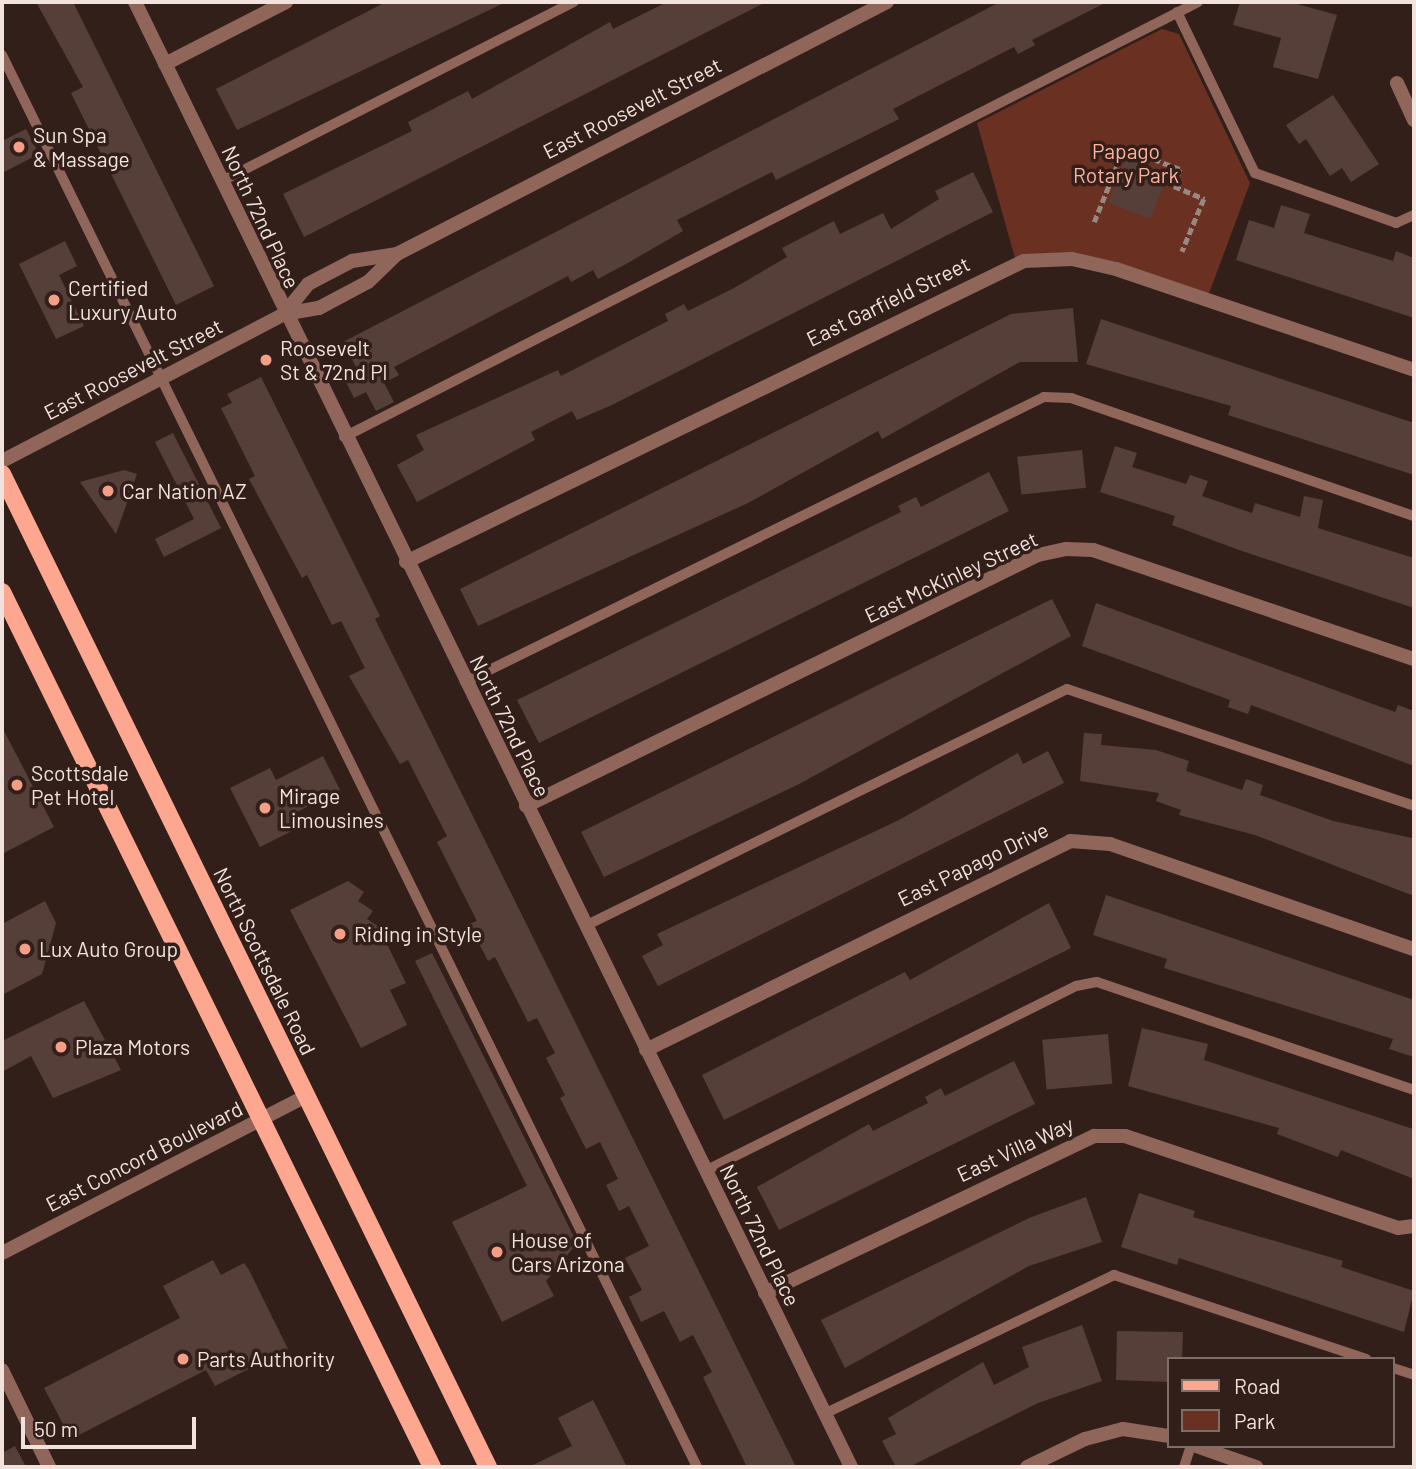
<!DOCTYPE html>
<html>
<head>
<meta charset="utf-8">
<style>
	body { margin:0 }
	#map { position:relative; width:1416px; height:1469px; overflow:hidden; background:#331f1a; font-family:Barlow,sans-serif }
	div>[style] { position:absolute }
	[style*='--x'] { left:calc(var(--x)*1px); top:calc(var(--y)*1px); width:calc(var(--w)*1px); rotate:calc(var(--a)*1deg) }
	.green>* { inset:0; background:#6a3122 }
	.building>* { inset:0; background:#563f39; transform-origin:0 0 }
	.path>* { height:4.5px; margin-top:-2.25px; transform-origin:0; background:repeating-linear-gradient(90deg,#988782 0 7px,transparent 0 10.5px) }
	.service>* { height:10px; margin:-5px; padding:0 5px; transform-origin:5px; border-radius:5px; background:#90665b }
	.minor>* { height:14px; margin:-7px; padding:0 7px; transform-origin:7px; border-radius:7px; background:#90665b }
	.tertiary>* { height:14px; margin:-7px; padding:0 7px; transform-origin:7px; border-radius:7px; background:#90665b }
	.primary>* { height:18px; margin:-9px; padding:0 9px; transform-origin:9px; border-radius:9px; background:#fea790 }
	.dots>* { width:19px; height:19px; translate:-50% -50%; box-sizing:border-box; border:4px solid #331f1a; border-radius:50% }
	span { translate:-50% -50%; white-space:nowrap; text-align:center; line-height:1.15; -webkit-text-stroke:7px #331f1a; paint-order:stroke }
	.street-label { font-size:21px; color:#f1e2de }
	.poi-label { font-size:21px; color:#f1e2de }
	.left { translate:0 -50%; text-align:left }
	.park-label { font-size:21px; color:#ffb29e }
	.frame { position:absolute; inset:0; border:4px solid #f1e2de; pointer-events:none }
	.legend { position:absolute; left:1167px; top:1357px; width:228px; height:91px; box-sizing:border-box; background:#331f1a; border:2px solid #7f6d68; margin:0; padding:9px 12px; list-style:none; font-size:21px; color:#f1e2de }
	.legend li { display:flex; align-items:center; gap:14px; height:35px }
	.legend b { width:35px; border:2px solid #7f6d68 }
	.scale { position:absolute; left:21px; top:1417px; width:175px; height:32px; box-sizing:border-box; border:4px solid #f1e2de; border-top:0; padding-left:9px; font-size:21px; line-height:24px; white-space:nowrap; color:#f1e2de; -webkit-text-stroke:5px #331f1a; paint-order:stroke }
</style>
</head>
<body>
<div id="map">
	<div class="green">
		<div style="clip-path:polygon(1162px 29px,1179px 34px,1250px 183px,1207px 299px,1073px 259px,1017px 265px,977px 123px)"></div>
	</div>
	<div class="building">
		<div style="clip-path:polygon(36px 2px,73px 2px,214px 286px,176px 305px,71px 93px,83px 87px)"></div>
		<div style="clip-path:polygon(386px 2px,506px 2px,237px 130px,216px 89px)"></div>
		<div style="clip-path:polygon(667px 2px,766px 2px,304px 237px,283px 194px,412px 131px,408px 122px,468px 91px,472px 99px,610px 22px,613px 29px)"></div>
		<div style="clip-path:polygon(1000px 2px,1107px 2px,1032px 40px,1035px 45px,1018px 54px,1014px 47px,893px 109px,899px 119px,847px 145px,776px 180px,772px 172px,677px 220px,683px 231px,626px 264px,598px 279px,593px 270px,571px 282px,568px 276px,394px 367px,399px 375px,384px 383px,394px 402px,376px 411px,366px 392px,354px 398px,345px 380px,359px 373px,343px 342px)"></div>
		<div style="clip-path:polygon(1240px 2px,1290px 2px,1337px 15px,1318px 79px,1273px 67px,1281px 38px,1233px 25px)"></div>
		<div style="clip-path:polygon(1333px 95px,1379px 164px,1351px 182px,1342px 168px,1330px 176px,1306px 139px,1299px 144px,1286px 125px)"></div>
		<div style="clip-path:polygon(26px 129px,39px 154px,2px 173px,2px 141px)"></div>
		<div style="left:1126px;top:157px;width:45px;height:49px;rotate:21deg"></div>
		<div style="clip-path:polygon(973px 172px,993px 212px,612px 405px,577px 420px,572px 411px,531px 432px,535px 440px,417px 502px,397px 465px,424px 450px,416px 435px,558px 370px,561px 376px,668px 321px,665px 314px,684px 304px,688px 311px,734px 288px,787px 257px,782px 248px,834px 221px,840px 234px,883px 213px,891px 229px,939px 199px,935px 191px)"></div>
		<div style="clip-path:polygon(1281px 205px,1310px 214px,1304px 233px,1393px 261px,1396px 251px,1414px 258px,1414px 318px,1236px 260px,1249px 220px,1274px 228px)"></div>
		<div style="clip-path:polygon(65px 241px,77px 266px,59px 275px,84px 326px,56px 339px,19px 264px)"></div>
		<div style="clip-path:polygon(1073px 308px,1078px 362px,1020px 362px,882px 439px,878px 431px,748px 503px,478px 626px,460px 589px,1011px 314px)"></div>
		<div style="clip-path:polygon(1101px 319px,1414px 423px,1414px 475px,1228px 415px,1231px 406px,1086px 364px)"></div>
		<div style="clip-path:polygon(261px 377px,380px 616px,375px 619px,796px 1467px,747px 1467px,703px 1377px,712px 1372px,693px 1335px,680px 1342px,664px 1311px,641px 1322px,629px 1297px,642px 1290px,625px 1258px,649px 1246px,629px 1206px,619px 1211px,606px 1185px,618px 1179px,600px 1142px,586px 1149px,560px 1098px,565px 1095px,546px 1058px,555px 1053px,537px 1018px,528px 1022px,495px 957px,488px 961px,469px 924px,477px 921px,437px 842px,447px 836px,408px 760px,400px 764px,349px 676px,365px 668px,341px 621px,332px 625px,307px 575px,302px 578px,249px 479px,255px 476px,221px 408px,232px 403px,227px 394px)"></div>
		<div style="clip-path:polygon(173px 433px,221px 528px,164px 557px,155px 539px,194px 519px,155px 442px)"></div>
		<div style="clip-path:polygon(1115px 446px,1137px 453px,1132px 467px,1186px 484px,1190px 475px,1208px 481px,1202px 496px,1252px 513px,1255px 503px,1300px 517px,1304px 496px,1323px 500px,1318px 528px,1414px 558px,1414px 608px,1239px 550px,1172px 525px,1175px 516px,1100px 492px)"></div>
		<div style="left:1082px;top:450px;width:38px;height:65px;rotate:84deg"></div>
		<div style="clip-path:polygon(124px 470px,137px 474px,116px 534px,80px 482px)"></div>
		<div style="clip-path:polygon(989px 472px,1009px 511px,539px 743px,517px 700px,901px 512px,898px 506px,916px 497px,921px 507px)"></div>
		<div style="clip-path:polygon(1052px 599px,1071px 636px,799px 784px,604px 877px,581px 832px)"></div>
		<div style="clip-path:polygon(1096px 603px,1395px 712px,1398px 705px,1414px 711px,1414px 766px,1251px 705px,1248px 714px,1228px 707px,1230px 700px,1082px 646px)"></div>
		<div style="clip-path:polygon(2px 727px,54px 827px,2px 854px)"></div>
		<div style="clip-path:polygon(1084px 733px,1102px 734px,1101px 745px,1156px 750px,1189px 761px,1186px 771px,1242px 790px,1246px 779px,1263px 785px,1260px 795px,1333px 821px,1412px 838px,1414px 896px,1255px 835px,1179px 815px,1181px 810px,1156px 801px,1159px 793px,1080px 781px)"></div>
		<div style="clip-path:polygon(1048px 751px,1064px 783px,658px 986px,642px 956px,663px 945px,657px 934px,899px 820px,1018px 753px,1023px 764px)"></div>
		<div style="clip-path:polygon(323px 756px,340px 790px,293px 814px,300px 827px,260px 847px,230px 788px,270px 768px,276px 780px)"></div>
		<div style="clip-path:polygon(348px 881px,364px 892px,358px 901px,373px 911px,367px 919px,382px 929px,376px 938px,388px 946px,406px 983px,390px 990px,407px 1025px,361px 1048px,290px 910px)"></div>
		<div style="clip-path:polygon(1106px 895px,1414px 1000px,1414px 1057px,1389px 1049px,1393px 1039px,1164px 968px,1167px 959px,1093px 935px)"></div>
		<div style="clip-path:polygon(45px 901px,56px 923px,42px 974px,2px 995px,2px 924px)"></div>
		<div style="clip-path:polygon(1049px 903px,1071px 948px,724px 1120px,702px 1075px,905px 972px,910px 980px)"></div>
		<div style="clip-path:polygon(432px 953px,577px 1243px,546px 1281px,554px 1296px,502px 1322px,452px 1222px,527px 1186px,415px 961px)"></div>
		<div style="clip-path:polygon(84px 1001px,121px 1070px,53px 1098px,31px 1056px,2px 1072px,2px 1041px)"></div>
		<div style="clip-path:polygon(1142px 1028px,1208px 1044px,1204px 1060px,1413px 1129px,1414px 1179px,1341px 1150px,1338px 1157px,1277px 1134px,1279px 1128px,1128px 1086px)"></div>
		<div style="left:1108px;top:1034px;width:50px;height:66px;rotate:85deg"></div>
		<div style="clip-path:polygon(1014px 1061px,1035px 1104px,779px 1230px,757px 1187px,869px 1124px,873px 1131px,928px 1103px,925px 1097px,941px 1088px,945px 1096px)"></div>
		<div style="clip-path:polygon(1139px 1193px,1195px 1211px,1193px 1217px,1343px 1261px,1341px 1267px,1414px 1291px,1404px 1332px,1179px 1258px,1177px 1265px,1121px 1247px)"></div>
		<div style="clip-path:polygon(1086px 1197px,1102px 1242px,1029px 1266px,845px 1368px,821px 1320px,1029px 1218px)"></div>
		<div style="clip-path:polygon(213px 1260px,221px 1275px,244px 1263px,249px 1270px,288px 1349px,215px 1386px,206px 1370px,71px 1439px,44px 1388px,180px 1318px,163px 1286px)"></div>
		<div style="clip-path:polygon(1082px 1325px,1102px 1381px,1038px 1403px,909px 1467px,896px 1467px,882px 1441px,896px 1434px,888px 1418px,983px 1362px,994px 1385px,1029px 1367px,1022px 1347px)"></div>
		<div style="clip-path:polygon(1117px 1331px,1183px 1332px,1182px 1359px,1169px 1359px,1169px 1382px,1116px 1380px)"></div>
		<div style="clip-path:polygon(593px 1400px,627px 1467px,529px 1467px,572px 1446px,558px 1418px)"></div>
		<div style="clip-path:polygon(15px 1446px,26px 1467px,2px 1467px,2px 1453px)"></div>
	</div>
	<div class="path">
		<div style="--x:1094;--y:222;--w:80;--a:-67.9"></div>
		<div style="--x:1124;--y:148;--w:60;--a:20.6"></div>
		<div style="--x:1180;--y:169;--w:18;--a:109"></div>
		<div style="--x:1174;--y:186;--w:33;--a:23"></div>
		<div style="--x:1204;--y:199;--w:57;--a:112.5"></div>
	</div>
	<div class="service">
		<div style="--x:1177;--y:12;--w:179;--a:64.2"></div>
		<div style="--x:1255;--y:173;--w:150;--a:19.5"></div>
		<div style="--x:1396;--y:223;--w:20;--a:-24"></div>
		<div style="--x:2;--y:55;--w:1574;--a:63.79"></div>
		<div style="--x:222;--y:181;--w:395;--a:-27"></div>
		<div style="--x:344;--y:437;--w:958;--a:-26.99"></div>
		<div style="--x:465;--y:682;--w:645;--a:-26.21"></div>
		<div style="--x:1044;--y:397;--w:27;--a:2"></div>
		<div style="--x:1071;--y:398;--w:363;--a:19"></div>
		<div style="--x:585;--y:926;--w:537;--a:-26.18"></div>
		<div style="--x:1067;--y:689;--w:366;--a:18.6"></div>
		<div style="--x:705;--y:1171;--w:415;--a:-26.5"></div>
		<div style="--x:1076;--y:986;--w:21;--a:-11"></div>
		<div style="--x:1097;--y:982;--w:335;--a:18.8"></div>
		<div style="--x:1393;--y:1368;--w:22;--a:18"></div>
		<div style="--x:824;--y:1414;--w:322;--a:-25.6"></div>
		<div style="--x:1114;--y:1275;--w:266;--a:18.4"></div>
		<div style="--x:1184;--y:1467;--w:22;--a:-72"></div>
	</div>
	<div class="minor">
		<div style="--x:135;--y:2;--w:1631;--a:63.95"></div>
		<div style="--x:165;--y:64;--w:136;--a:-27.1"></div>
		<div style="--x:1397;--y:83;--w:41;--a:65.3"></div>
		<div style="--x:406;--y:562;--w:687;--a:-25.97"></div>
		<div style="--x:1024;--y:261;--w:48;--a:-2.4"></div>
		<div style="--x:1072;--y:259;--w:45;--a:12.8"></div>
		<div style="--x:1116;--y:269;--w:315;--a:18.7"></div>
		<div style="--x:526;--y:806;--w:570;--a:-26.12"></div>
		<div style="--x:1038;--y:555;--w:29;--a:-12"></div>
		<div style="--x:1066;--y:549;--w:27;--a:2"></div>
		<div style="--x:1093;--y:550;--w:339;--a:18.8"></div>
		<div style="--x:646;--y:1050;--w:473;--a:-26.2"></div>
		<div style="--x:1070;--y:841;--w:40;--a:4.3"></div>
		<div style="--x:1110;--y:844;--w:322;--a:19.1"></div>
		<div style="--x:2;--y:1253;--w:342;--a:-27.3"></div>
		<div style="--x:765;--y:1293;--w:365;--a:-25.5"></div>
		<div style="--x:1094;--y:1136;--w:31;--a:0"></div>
		<div style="--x:1125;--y:1136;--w:288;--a:18.6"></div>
		<div style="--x:1398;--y:1228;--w:16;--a:-7"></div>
		<div style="--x:2;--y:1370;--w:108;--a:64.1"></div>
		<div style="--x:1196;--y:1446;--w:64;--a:19.3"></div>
		<div style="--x:1027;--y:1467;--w:64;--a:-25.8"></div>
		<div style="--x:1085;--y:1439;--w:39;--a:-15"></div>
		<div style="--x:1123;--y:1429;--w:47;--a:8.7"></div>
	</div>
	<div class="tertiary">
		<div style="--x:284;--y:314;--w:38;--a:-51"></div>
		<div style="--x:308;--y:284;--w:50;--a:-27.6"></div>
		<div style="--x:352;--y:261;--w:46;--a:-8.8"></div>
		<div style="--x:2;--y:461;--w:318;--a:-27.5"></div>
		<div style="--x:284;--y:314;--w:36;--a:-10"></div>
		<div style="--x:319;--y:308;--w:55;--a:-28"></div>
		<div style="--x:368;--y:282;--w:40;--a:-44"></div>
		<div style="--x:397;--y:254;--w:551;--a:-27.22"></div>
	</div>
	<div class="primary">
		<div style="--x:2;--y:474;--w:1106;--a:63.92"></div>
		<div style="--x:2;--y:592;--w:975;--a:63.83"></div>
	</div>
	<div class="dots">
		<div style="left:19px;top:147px;background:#f49e88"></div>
		<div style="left:54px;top:300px;background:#f49e88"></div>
		<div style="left:266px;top:360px;background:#f49e88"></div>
		<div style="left:108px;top:491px;background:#f49e88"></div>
		<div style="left:17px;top:785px;background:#f49e88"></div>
		<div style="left:265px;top:808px;background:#f49e88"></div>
		<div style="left:340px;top:934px;background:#f49e88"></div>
		<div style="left:25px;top:949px;background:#f49e88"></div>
		<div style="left:61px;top:1047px;background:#f49e88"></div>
		<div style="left:497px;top:1252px;background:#f49e88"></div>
		<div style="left:183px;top:1359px;background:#f49e88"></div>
	</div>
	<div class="street-label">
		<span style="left:632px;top:108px;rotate:-27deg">East Roosevelt Street</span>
		<span style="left:261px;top:217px;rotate:65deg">North 72nd Place</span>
		<span style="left:888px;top:301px;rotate:-26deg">East Garfield Street</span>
		<span style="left:133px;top:369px;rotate:-27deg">East Roosevelt Street</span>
		<span style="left:951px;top:577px;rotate:-25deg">East McKinley Street</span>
		<span style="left:510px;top:726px;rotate:64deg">North 72nd Place</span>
		<span style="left:973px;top:864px;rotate:-26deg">East Papago Drive</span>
		<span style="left:265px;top:961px;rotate:64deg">North Scottsdale Road</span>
		<span style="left:1015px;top:1149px;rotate:-25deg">East Villa Way</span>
		<span style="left:144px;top:1156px;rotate:-27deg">East Concord Boulevard</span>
		<span style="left:760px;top:1235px;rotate:64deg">North 72nd Place</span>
	</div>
	<div class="poi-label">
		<span class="left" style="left:33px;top:147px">Sun Spa<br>&amp; Massage</span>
		<span class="left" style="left:68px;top:300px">Certified<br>Luxury Auto</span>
		<span class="left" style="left:280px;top:360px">Roosevelt<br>St &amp; 72nd Pl</span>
		<span class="left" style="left:122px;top:491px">Car Nation AZ</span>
		<span class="left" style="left:31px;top:785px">Scottsdale<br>Pet Hotel</span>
		<span class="left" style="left:279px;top:808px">Mirage<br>Limousines</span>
		<span class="left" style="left:354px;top:934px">Riding in Style</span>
		<span class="left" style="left:39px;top:949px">Lux Auto Group</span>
		<span class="left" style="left:75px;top:1047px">Plaza Motors</span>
		<span class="left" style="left:511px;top:1252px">House of<br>Cars Arizona</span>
		<span class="left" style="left:197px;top:1359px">Parts Authority</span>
	</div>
	<div class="park-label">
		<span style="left:1126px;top:163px">Papago<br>Rotary Park</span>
	</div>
	<div class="frame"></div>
	<ul class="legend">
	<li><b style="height:9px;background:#fea790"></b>Road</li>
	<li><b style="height:19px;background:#6a3122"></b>Park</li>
	</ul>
	<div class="scale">50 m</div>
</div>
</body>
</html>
